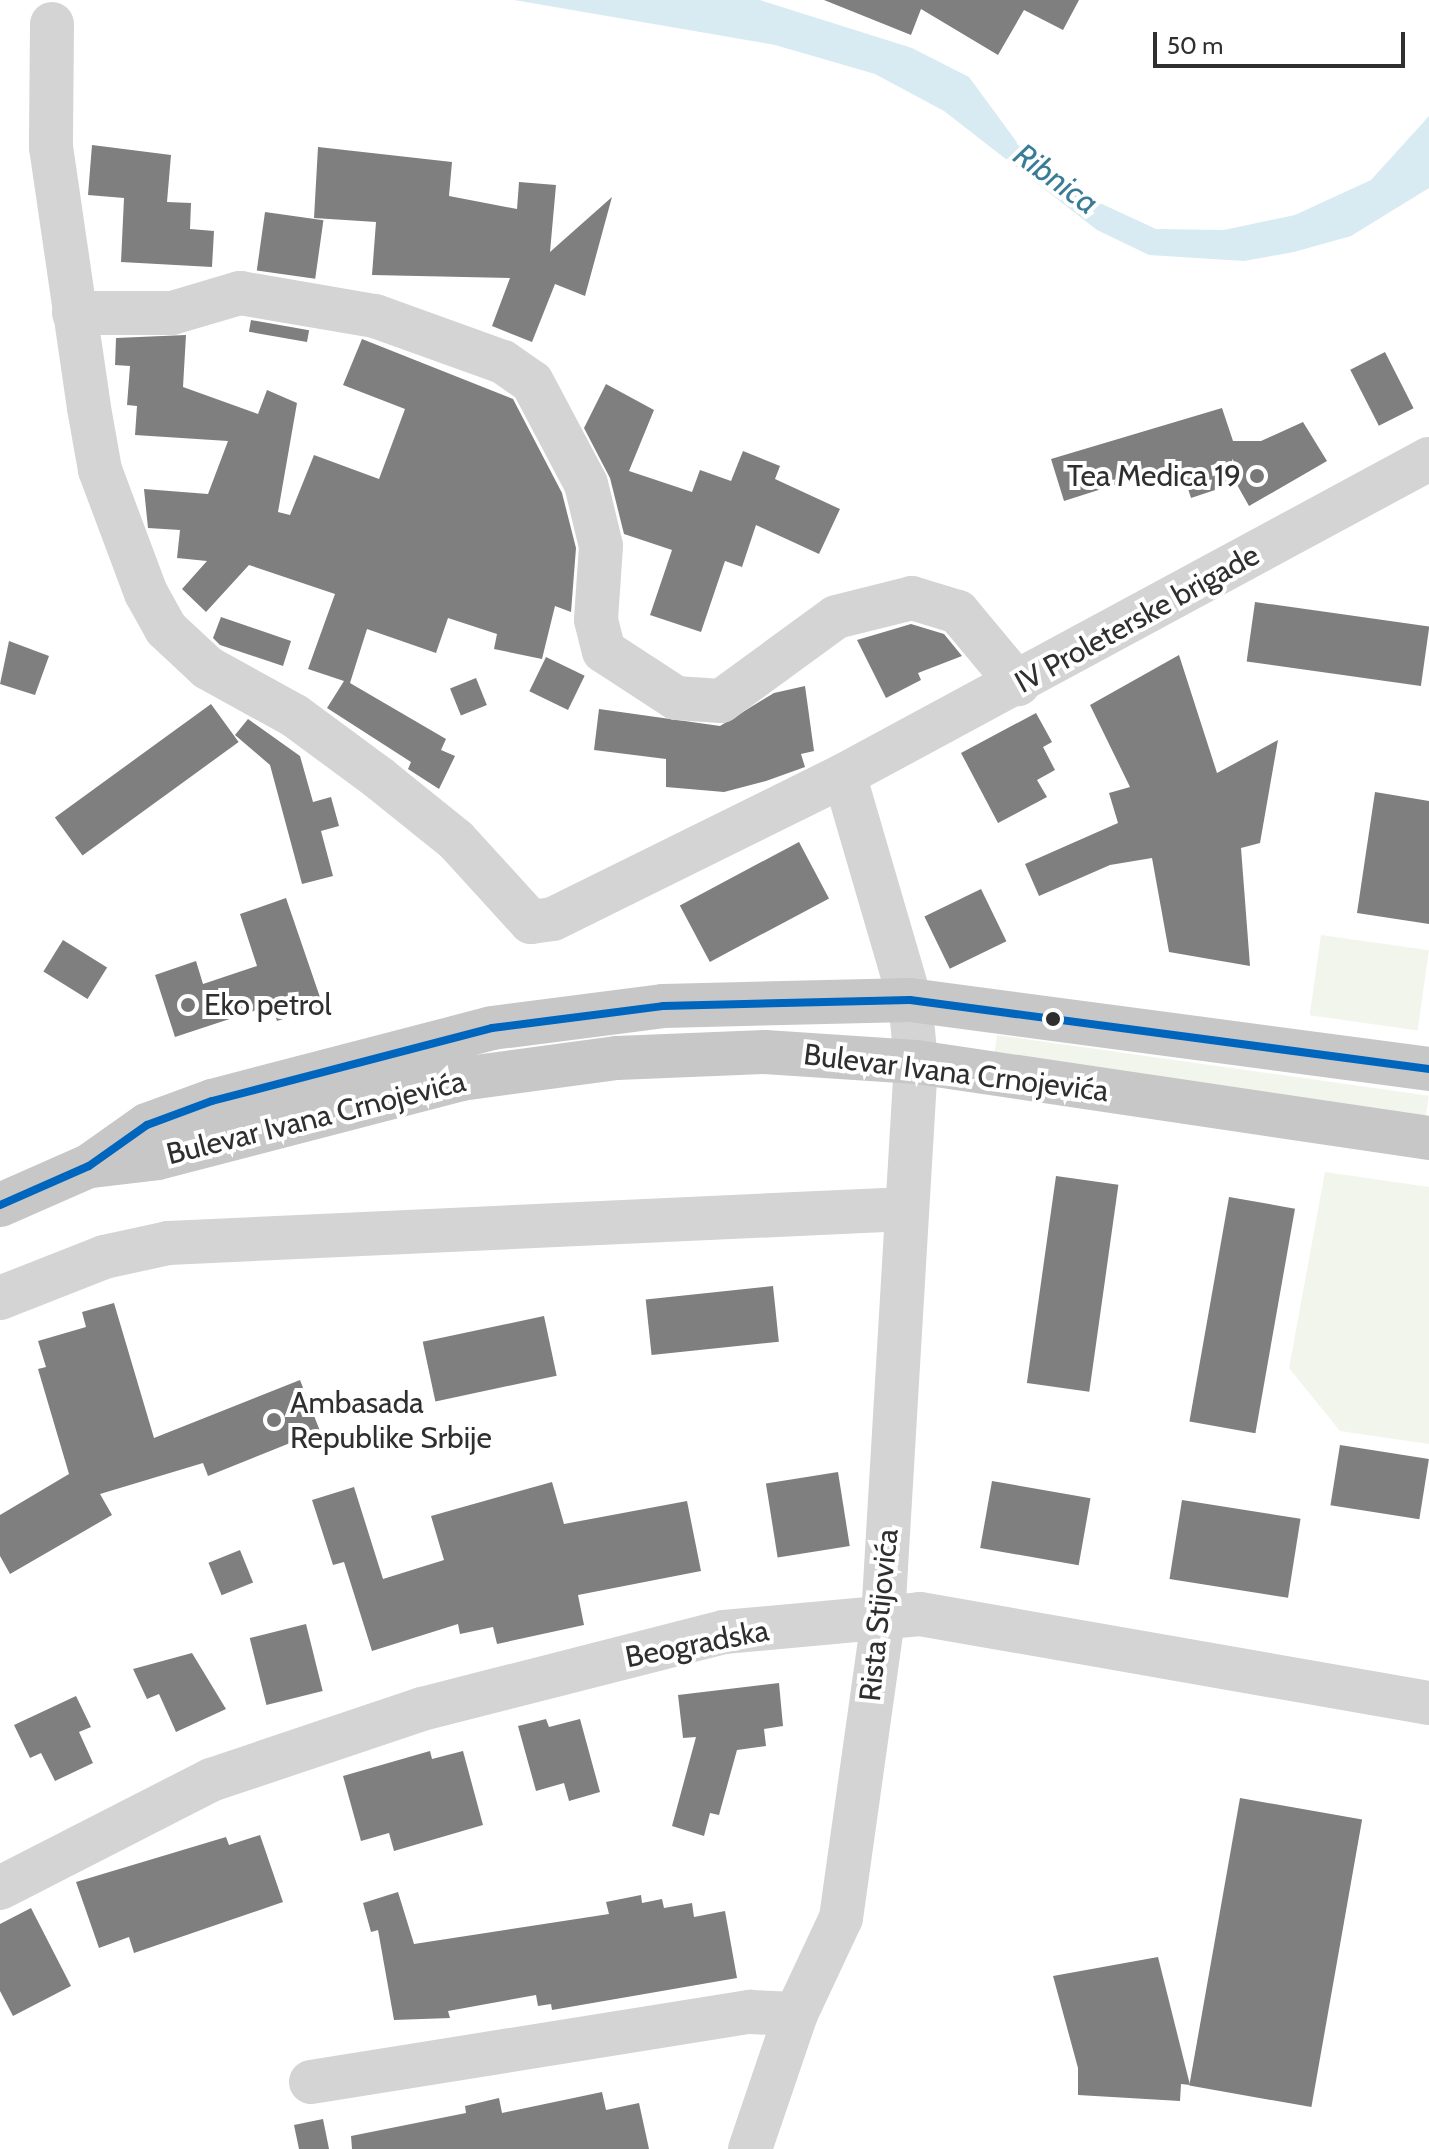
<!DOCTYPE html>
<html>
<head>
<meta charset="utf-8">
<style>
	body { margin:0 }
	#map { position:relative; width:1429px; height:2149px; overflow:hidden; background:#fff; font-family:Cabin,sans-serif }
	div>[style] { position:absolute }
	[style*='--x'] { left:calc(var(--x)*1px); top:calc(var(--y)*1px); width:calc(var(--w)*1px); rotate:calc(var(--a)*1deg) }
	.green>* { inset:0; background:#f2f5ec; transform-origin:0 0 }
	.water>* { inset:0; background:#d8ebf2 }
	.building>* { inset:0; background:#7f7f7f; transform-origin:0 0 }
	.minor>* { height:44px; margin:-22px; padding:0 22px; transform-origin:22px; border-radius:22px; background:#d4d4d4 }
	.major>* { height:44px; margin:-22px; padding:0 22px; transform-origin:22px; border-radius:22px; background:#c7c7c7 }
	.bus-1>* { height:8px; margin:-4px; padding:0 4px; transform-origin:4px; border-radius:4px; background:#0065bd }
	.dots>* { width:22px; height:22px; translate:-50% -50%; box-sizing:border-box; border:4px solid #fff; border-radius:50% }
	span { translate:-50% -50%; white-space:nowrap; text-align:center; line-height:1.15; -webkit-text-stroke:8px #fff; paint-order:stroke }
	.poi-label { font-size:30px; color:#2f2f2f }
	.right { translate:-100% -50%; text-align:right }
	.left { translate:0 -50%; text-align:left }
	.street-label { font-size:30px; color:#2f2f2f }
	.water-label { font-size:32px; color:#387c95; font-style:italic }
	.scale { position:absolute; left:1153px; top:32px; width:252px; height:36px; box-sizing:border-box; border:4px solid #2f2f2f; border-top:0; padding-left:10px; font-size:24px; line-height:28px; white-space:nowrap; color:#2f2f2f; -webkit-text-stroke:6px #fff; paint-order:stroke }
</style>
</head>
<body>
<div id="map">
	<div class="green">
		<div style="left:1321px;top:935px;width:109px;height:81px;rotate:8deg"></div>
		<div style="left:997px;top:1035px;width:436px;height:25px;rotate:8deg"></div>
		<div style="clip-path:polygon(1325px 1172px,1429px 1187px,1429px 1444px,1340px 1431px,1289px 1368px)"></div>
	</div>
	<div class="water">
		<div style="clip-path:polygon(514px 0,760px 0,912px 48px,969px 77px,1027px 156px,1076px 192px,1156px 229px,1224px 230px,1295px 215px,1371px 180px,1429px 116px,1429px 188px,1351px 236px,1294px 252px,1244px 261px,1149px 255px,1097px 230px,944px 111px,875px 74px,775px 45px)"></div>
	</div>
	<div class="building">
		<div style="clip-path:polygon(824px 0,1079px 0,1063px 30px,1024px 10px,998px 55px,921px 9px,911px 35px)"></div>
		<div style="clip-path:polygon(92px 145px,171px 155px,167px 202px,191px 203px,190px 229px,214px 231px,212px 267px,121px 262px,124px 198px,88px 195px)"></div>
		<div style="clip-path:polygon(318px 147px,452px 162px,449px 196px,517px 209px,519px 182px,556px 185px,550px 252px,612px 197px,585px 296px,555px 284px,532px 342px,492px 326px,510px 278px,372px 275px,376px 222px,314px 218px)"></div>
		<div style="left:265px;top:212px;width:59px;height:59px;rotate:8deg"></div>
		<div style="left:251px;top:320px;width:59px;height:12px;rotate:10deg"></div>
		<div style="clip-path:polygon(186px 335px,183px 387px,258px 414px,267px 390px,297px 403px,278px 512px,290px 515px,314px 455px,379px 479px,405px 409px,343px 385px,362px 339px,513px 399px,562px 493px,576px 548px,571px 612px,555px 606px,542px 659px,494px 649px,497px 634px,448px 618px,436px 653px,367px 629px,350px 683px,446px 739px,441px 750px,455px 756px,439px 789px,408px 769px,411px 762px,327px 708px,344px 681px,308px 669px,335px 594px,249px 565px,206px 612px,182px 589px,207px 561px,177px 558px,180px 530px,148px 528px,144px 489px,208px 494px,228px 441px,135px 435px,137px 406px,127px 405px,130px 366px,115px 365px,116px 338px)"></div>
		<div style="left:1385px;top:352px;width:63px;height:39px;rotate:63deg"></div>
		<div style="clip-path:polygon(606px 384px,654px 410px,629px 471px,692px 492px,700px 470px,731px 481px,743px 451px,780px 466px,775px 479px,840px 509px,819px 554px,756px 525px,742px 567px,725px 561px,701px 632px,650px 615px,672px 550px,624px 534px,610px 478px,584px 428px)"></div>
		<div style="clip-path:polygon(1222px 408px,1233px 441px,1261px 441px,1303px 422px,1327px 461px,1249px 506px,1236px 483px,1191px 498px,1180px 464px,1064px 501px,1051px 459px)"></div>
		<div style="left:1255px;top:602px;width:176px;height:60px;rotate:8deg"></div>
		<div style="clip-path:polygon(221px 617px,291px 641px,283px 666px,220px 645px,213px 638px)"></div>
		<div style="clip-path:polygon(911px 624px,944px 634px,962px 656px,918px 673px,921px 680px,886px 698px,857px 640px)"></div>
		<div style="clip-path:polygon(9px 641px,49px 656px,35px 695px,0 684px)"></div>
		<div style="clip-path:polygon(1179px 655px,1217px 773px,1278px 740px,1260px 843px,1241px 848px,1250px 966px,1169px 952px,1152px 858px,1110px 865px,1039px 896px,1025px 864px,1118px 823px,1109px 793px,1130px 787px,1090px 705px)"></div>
		<div style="left:546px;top:657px;width:43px;height:38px;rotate:26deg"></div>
		<div style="left:476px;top:678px;width:29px;height:28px;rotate:68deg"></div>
		<div style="clip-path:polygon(805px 686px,814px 751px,801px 754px,805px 767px,766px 781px,724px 792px,666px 787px,666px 759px,594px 750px,599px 709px,720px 726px,774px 693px)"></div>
		<div style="left:211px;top:704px;width:47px;height:193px;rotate:54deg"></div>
		<div style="clip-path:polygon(1036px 713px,1052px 742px,1043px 747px,1055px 770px,1037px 780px,1047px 797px,998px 823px,961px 753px)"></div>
		<div style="clip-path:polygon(248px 719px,300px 756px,313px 802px,331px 797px,339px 826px,321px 831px,333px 876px,302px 884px,270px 765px,235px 735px)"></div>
		<div style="clip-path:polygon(1375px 792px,1429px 801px,1429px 924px,1357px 913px)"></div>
		<div style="left:799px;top:842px;width:64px;height:135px;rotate:62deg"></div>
		<div style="left:981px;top:889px;width:58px;height:63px;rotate:64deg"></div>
		<div style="clip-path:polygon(286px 898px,323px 1006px,277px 1021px,272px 1005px,175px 1037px,155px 975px,196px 961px,203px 984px,257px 966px,240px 914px)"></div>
		<div style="left:63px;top:940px;width:52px;height:37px;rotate:32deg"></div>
		<div style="left:1056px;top:1176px;width:63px;height:209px;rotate:8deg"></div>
		<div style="left:1229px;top:1197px;width:67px;height:228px;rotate:10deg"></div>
		<div style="left:773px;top:1286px;width:56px;height:128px;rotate:84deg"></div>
		<div style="clip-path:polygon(114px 1303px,154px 1438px,300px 1380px,320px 1431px,208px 1476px,203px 1463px,100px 1494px,112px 1515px,10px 1574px,0 1556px,0 1515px,69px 1474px,38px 1369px,46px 1367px,38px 1341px,86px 1327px,82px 1312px)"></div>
		<div style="left:544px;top:1316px;width:61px;height:124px;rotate:78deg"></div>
		<div style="left:1340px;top:1445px;width:90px;height:61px;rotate:9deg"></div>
		<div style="left:838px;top:1472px;width:75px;height:73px;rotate:81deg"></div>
		<div style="left:992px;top:1481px;width:100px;height:68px;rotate:10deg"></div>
		<div style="clip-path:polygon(552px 1482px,564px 1524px,687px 1501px,701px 1571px,578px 1595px,584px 1625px,497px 1644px,493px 1627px,460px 1634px,458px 1624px,372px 1651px,344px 1562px,333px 1565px,312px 1500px,354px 1487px,383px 1579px,444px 1560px,431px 1516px)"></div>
		<div style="left:1182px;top:1500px;width:120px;height:80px;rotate:9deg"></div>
		<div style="left:240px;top:1550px;width:35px;height:34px;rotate:68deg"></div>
		<div style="left:306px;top:1624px;width:69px;height:58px;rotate:76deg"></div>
		<div style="clip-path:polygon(192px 1653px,226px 1709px,176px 1732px,159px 1694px,147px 1699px,133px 1669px)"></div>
		<div style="clip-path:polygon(779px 1683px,783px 1726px,764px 1729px,766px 1746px,737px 1750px,719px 1815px,710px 1813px,704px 1836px,672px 1826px,696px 1737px,683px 1738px,678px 1695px)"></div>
		<div style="clip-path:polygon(76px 1696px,91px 1727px,79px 1732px,93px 1763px,55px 1781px,41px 1753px,30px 1758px,14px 1725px)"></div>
		<div style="clip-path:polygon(546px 1719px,549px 1727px,580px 1719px,600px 1792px,569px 1801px,564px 1783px,536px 1791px,518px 1726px)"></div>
		<div style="clip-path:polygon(430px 1751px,432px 1759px,463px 1751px,483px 1825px,394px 1851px,389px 1833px,361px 1841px,343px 1776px)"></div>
		<div style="left:1240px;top:1798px;width:124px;height:292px;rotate:10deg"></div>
		<div style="clip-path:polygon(260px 1835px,283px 1902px,134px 1953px,129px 1937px,99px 1948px,76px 1882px,226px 1837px,229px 1845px)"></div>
		<div style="clip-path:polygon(398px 1892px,414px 1944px,609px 1914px,606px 1902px,641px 1895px,642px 1903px,662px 1899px,664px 1908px,692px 1903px,694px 1917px,725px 1911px,737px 1978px,552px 2010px,551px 2004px,538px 2006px,536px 1995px,448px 2011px,450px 2018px,394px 2020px,378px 1930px,371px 1932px,363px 1903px)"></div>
		<div style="clip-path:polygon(31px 1908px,71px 1986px,13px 2016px,0 1991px,0 1924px)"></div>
		<div style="clip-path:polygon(1158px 1957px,1190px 2085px,1181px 2084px,1180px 2101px,1078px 2095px,1078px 2068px,1053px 1976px)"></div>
		<div style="clip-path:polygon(602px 2092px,606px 2110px,639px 2103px,649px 2149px,352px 2149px,351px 2136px,466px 2113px,465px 2106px,499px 2098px,502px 2113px)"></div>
		<div style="clip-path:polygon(323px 2119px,329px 2149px,299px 2149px,294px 2125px)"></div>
	</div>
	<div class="minor">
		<div style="--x:52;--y:24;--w:123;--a:90.5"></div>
		<div style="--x:51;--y:147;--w:264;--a:81.7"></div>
		<div style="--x:89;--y:408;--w:63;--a:79.9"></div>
		<div style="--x:100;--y:470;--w:131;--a:69.5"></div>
		<div style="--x:146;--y:593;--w:41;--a:60.9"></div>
		<div style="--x:166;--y:629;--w:57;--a:42.9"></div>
		<div style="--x:208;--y:668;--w:99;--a:28.9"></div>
		<div style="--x:295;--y:716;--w:104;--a:36.4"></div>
		<div style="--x:379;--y:778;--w:99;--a:38.8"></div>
		<div style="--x:456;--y:840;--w:111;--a:47.6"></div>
		<div style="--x:531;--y:922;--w:22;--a:-8"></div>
		<div style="--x:553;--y:919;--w:325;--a:-26.3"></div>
		<div style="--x:844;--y:775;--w:665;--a:-28.38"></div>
		<div style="--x:74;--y:313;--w:98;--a:0"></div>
		<div style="--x:172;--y:313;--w:71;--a:-16.4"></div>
		<div style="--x:240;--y:293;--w:137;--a:9.7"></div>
		<div style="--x:375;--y:316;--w:136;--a:19.8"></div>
		<div style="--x:503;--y:362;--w:35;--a:35"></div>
		<div style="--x:532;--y:382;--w:115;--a:62.1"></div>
		<div style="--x:586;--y:484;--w:64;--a:76.4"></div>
		<div style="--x:601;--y:546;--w:74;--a:93.9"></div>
		<div style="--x:596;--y:620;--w:32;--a:76"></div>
		<div style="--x:604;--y:651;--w:86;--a:33.1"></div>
		<div style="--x:676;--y:698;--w:45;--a:3.8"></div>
		<div style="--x:721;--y:701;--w:142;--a:-36.1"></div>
		<div style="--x:836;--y:617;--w:78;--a:-14"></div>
		<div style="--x:912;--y:598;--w:48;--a:16.9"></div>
		<div style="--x:958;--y:612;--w:94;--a:50.2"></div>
		<div style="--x:0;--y:1298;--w:112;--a:-21.5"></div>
		<div style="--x:104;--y:1257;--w:66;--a:-12.3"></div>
		<div style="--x:168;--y:1243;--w:739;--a:-2.64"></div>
		<div style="--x:0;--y:1888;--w:237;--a:-27.1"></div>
		<div style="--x:211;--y:1780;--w:223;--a:-18.6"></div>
		<div style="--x:422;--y:1709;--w:312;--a:-14.3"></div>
		<div style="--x:724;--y:1632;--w:197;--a:-5.2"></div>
		<div style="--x:920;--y:1614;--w:517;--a:9.92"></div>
		<div style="--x:311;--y:2082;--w:445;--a:-9.1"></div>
		<div style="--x:750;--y:2012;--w:46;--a:2.5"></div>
		<div style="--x:750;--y:2149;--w:143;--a:-71.2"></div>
		<div style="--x:796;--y:2014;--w:106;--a:-64.9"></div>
		<div style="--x:841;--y:1918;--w:303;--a:-82"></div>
		<div style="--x:883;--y:1618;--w:557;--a:-86.6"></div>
		<div style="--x:916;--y:1062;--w:62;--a:-95.5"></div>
		<div style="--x:910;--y:1000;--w:234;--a:-106.3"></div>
	</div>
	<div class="major">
		<div style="--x:92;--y:1166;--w:66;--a:-6.9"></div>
		<div style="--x:158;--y:1158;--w:313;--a:-14.6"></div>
		<div style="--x:461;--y:1079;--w:157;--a:-7.7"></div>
		<div style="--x:617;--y:1058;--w:148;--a:-2.3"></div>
		<div style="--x:765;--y:1052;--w:151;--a:3.8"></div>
		<div style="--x:916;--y:1062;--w:519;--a:8.43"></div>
		<div style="--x:0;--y:1205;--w:97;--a:-23.7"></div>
		<div style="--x:89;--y:1166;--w:71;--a:-35.3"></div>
		<div style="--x:147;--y:1125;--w:69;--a:-20.3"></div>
		<div style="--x:212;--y:1101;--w:289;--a:-14.6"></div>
		<div style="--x:492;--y:1028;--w:172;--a:-7.3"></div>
		<div style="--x:663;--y:1006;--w:247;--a:-1.4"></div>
		<div style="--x:910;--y:1000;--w:524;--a:7.57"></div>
	</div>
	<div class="bus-1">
		<div style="--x:0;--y:1205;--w:97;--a:-23.7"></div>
		<div style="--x:89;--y:1166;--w:71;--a:-35.3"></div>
		<div style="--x:147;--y:1125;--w:69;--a:-20.3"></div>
		<div style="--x:212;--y:1101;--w:289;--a:-14.6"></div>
		<div style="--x:492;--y:1028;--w:172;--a:-7.3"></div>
		<div style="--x:663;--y:1006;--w:247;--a:-1.4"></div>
		<div style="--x:910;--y:1000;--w:524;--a:7.57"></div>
	</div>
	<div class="dots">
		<div style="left:1257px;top:476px;background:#787878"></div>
		<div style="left:188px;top:1005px;background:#787878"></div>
		<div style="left:1053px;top:1019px;background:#2f2f2f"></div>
		<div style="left:274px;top:1420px;background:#787878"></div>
	</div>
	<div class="poi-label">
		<span class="right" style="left:1241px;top:476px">Tea Medica 19</span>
		<span class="left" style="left:204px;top:1005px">Eko petrol</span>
		<span class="left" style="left:290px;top:1420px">Ambasada<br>Republike Srbije</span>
	</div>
	<div class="street-label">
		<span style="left:1137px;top:619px;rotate:-29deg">IV Proleterske brigade</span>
		<span style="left:956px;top:1073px;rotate:7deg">Bulevar Ivana Crnojevića</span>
		<span style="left:316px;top:1118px;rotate:-14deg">Bulevar Ivana Crnojevića</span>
		<span style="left:879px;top:1615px;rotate:-84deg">Rista Stijovića</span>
		<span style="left:697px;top:1644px;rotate:-11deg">Beogradska</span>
	</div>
	<div class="water-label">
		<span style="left:1056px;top:179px;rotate:36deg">Ribnica</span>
	</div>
	<div class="scale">50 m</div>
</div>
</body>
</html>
